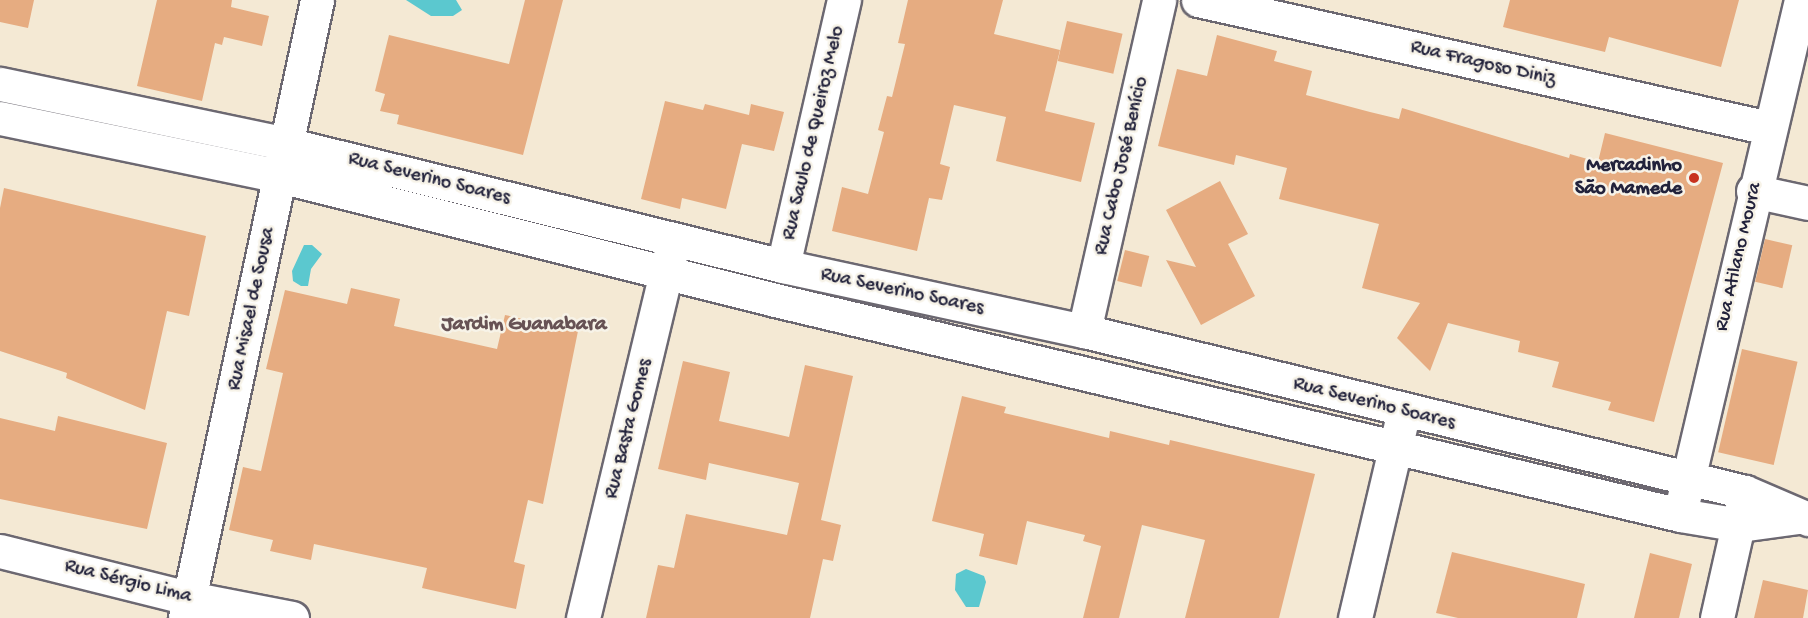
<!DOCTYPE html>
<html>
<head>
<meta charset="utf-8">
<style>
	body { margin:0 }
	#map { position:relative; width:1808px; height:618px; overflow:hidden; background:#f4e9d4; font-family:"Gochi Hand",sans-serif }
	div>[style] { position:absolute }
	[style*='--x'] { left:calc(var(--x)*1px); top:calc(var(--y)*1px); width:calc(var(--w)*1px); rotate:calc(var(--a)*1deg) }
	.water>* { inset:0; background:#5bc8cf }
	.building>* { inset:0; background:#e6ac81; transform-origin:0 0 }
	.roads { filter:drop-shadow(2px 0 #6c6871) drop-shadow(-2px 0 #6c6871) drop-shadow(0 2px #6c6871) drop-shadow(0 -2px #6c6871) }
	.street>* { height:33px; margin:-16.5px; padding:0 16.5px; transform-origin:16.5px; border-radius:16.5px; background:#fff }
	.dots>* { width:16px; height:16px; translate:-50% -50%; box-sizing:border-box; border:3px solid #f7f3e8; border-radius:50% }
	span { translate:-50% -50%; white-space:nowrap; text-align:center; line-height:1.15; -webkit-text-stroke:5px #f7f3e8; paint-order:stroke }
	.street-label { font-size:20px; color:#22223b }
	.poi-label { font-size:20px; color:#22223b; font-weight:700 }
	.right { translate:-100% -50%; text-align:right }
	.neighbourhood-label { font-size:21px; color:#675254; font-weight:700 }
</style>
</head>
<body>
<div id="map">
	<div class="water">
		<div style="clip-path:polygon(406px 0,456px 0,462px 10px,453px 16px,431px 16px)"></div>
		<div style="clip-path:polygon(304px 245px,312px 245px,322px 254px,311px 269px,308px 286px,301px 286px,293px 281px,292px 271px)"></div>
		<div style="clip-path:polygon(966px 569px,984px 576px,986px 582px,979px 607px,966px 607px,955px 590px,956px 574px)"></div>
	</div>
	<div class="building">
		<div style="clip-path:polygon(0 0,34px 0,28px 28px,0 22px)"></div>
		<div style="clip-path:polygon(157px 0,232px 0,231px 7px,269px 16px,262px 46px,224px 37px,222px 45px,215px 43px,202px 101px,137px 86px)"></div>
		<div style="clip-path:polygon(525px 0,563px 0,523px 155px,397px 124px,399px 115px,380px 111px,385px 94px,375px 91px,389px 35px,509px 64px)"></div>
		<div style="clip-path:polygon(908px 0,1003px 0,994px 34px,1060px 50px,1045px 111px,1095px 123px,1081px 182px,996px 161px,1006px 117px,954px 105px,940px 164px,950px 167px,942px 200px,929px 198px,917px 251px,832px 231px,842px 187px,868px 194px,884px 132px,878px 130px,887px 96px,892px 97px,905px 44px,898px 43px)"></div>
		<div style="clip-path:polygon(1510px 0,1739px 0,1721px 67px,1609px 37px,1605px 52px,1503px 27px)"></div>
		<div style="left:1067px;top:21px;width:57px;height:41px;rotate:13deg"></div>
		<div style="clip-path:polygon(1217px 35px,1277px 51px,1274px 61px,1312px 71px,1306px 95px,1370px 112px,1399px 119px,1402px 108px,1569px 158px,1570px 154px,1598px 162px,1605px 133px,1723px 163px,1654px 422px,1608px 410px,1611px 402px,1552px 387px,1559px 362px,1518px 352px,1520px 341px,1448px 323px,1430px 371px,1397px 338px,1420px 303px,1362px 288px,1379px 224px,1279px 199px,1287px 168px,1236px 155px,1234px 165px,1158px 146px,1177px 69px,1207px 76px)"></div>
		<div style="clip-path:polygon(665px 101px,703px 110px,705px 104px,749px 115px,751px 104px,784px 112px,774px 151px,742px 144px,726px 209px,682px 198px,680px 209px,641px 199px)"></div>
		<div style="clip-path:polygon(1220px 181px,1248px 234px,1228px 244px,1255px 296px,1201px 325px,1166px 260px,1196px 267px,1166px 210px)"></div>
		<div style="clip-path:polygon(4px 188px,206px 236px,189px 316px,167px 311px,145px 410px,66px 378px,67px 373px,0 351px,0 208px)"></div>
		<div style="left:1765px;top:239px;width:28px;height:44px;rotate:13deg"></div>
		<div style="left:1125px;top:250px;width:25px;height:32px;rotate:14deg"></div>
		<div style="clip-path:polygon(351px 288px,400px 299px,394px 326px,497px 349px,505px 315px,578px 331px,543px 504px,528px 500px,514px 562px,525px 565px,516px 609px,422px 588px,427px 568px,314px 544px,311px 560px,270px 551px,273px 540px,229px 530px,243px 467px,261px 471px,283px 373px,266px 369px,285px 290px,347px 304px)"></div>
		<div style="left:1742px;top:349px;width:57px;height:106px;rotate:13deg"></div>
		<div style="clip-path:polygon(683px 361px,730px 372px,719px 421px,789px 437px,805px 365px,853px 376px,821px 520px,841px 525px,833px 561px,823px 559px,810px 618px,646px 618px,658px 565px,674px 568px,686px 514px,787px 535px,799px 483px,709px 463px,706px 480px,658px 469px)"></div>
		<div style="clip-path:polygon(962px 396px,1006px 407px,1004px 413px,1109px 438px,1110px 431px,1169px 445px,1170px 440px,1315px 474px,1279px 618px,1185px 618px,1205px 540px,1142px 525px,1119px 618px,1083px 618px,1101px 546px,1083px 541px,1085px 535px,1027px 521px,1017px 565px,979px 556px,984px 534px,932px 521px)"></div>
		<div style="clip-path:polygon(58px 416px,167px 443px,147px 529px,0 499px,0 418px,55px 431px)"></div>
		<div style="clip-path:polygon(1452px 552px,1585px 584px,1577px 618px,1458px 618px,1436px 613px)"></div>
		<div style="clip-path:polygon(1650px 553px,1692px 564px,1679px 618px,1634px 618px)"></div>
		<div style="clip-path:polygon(1763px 580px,1808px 590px,1803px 618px,1754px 618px)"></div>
	</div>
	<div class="roads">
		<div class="street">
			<div style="--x:1198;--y:0;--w:585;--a:12.64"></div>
			<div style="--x:0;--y:84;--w:292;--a:11.8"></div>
			<div style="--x:286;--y:144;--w:512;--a:13.79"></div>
			<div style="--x:783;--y:266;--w:308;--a:12.2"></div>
			<div style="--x:1084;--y:331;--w:680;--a:13.69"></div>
			<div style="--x:1745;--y:492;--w:69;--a:23.2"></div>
			<div style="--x:0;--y:118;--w:286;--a:11.7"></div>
			<div style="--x:280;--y:176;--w:510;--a:14.06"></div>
			<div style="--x:775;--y:300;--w:930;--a:13.36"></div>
			<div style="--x:1680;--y:515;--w:61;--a:9.5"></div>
			<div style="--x:1740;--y:525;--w:59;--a:-7.9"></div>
			<div style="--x:1753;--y:191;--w:56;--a:12.3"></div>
			<div style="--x:783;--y:266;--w:273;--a:-77.1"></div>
			<div style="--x:1084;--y:331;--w:339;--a:-77.2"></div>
			<div style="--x:1683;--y:501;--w:515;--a:-76.75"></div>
			<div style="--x:0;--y:551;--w:195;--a:14"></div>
			<div style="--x:189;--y:598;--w:105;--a:11"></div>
			<div style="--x:185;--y:618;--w:632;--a:-77.94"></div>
			<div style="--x:583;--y:618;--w:376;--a:-76.5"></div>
			<div style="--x:1355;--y:618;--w:199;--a:-76.7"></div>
			<div style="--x:1717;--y:618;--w:118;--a:-77.3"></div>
		</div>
	</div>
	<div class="dots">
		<div style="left:1694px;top:178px;background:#c8321e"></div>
	</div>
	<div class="street-label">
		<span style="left:1483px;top:64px;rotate:13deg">Rua Fragoso Diniz</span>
		<span style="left:814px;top:133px;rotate:-77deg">Rua Saulo de Queiroz Melo</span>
		<span style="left:1122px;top:166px;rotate:-77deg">Rua Cabo José Benício</span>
		<span style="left:429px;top:179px;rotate:14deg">Rua Severino Soares</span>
		<span style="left:1739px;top:257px;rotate:-77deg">Rua Atilano Moura</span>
		<span style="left:902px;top:292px;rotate:12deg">Rua Severino Soares</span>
		<span style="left:252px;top:309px;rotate:-78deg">Rua Misael de Sousa</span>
		<span style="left:1374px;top:404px;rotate:14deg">Rua Severino Soares</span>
		<span style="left:629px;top:429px;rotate:-76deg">Rua Basta Gomes</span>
		<span style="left:128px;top:582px;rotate:14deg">Rua Sérgio Lima</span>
	</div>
	<div class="poi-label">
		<span class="right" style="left:1682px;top:178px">Mercadinho<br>São Mamede</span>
	</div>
	<div class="neighbourhood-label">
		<span style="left:524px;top:326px">Jardim Guanabara</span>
	</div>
</div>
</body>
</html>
